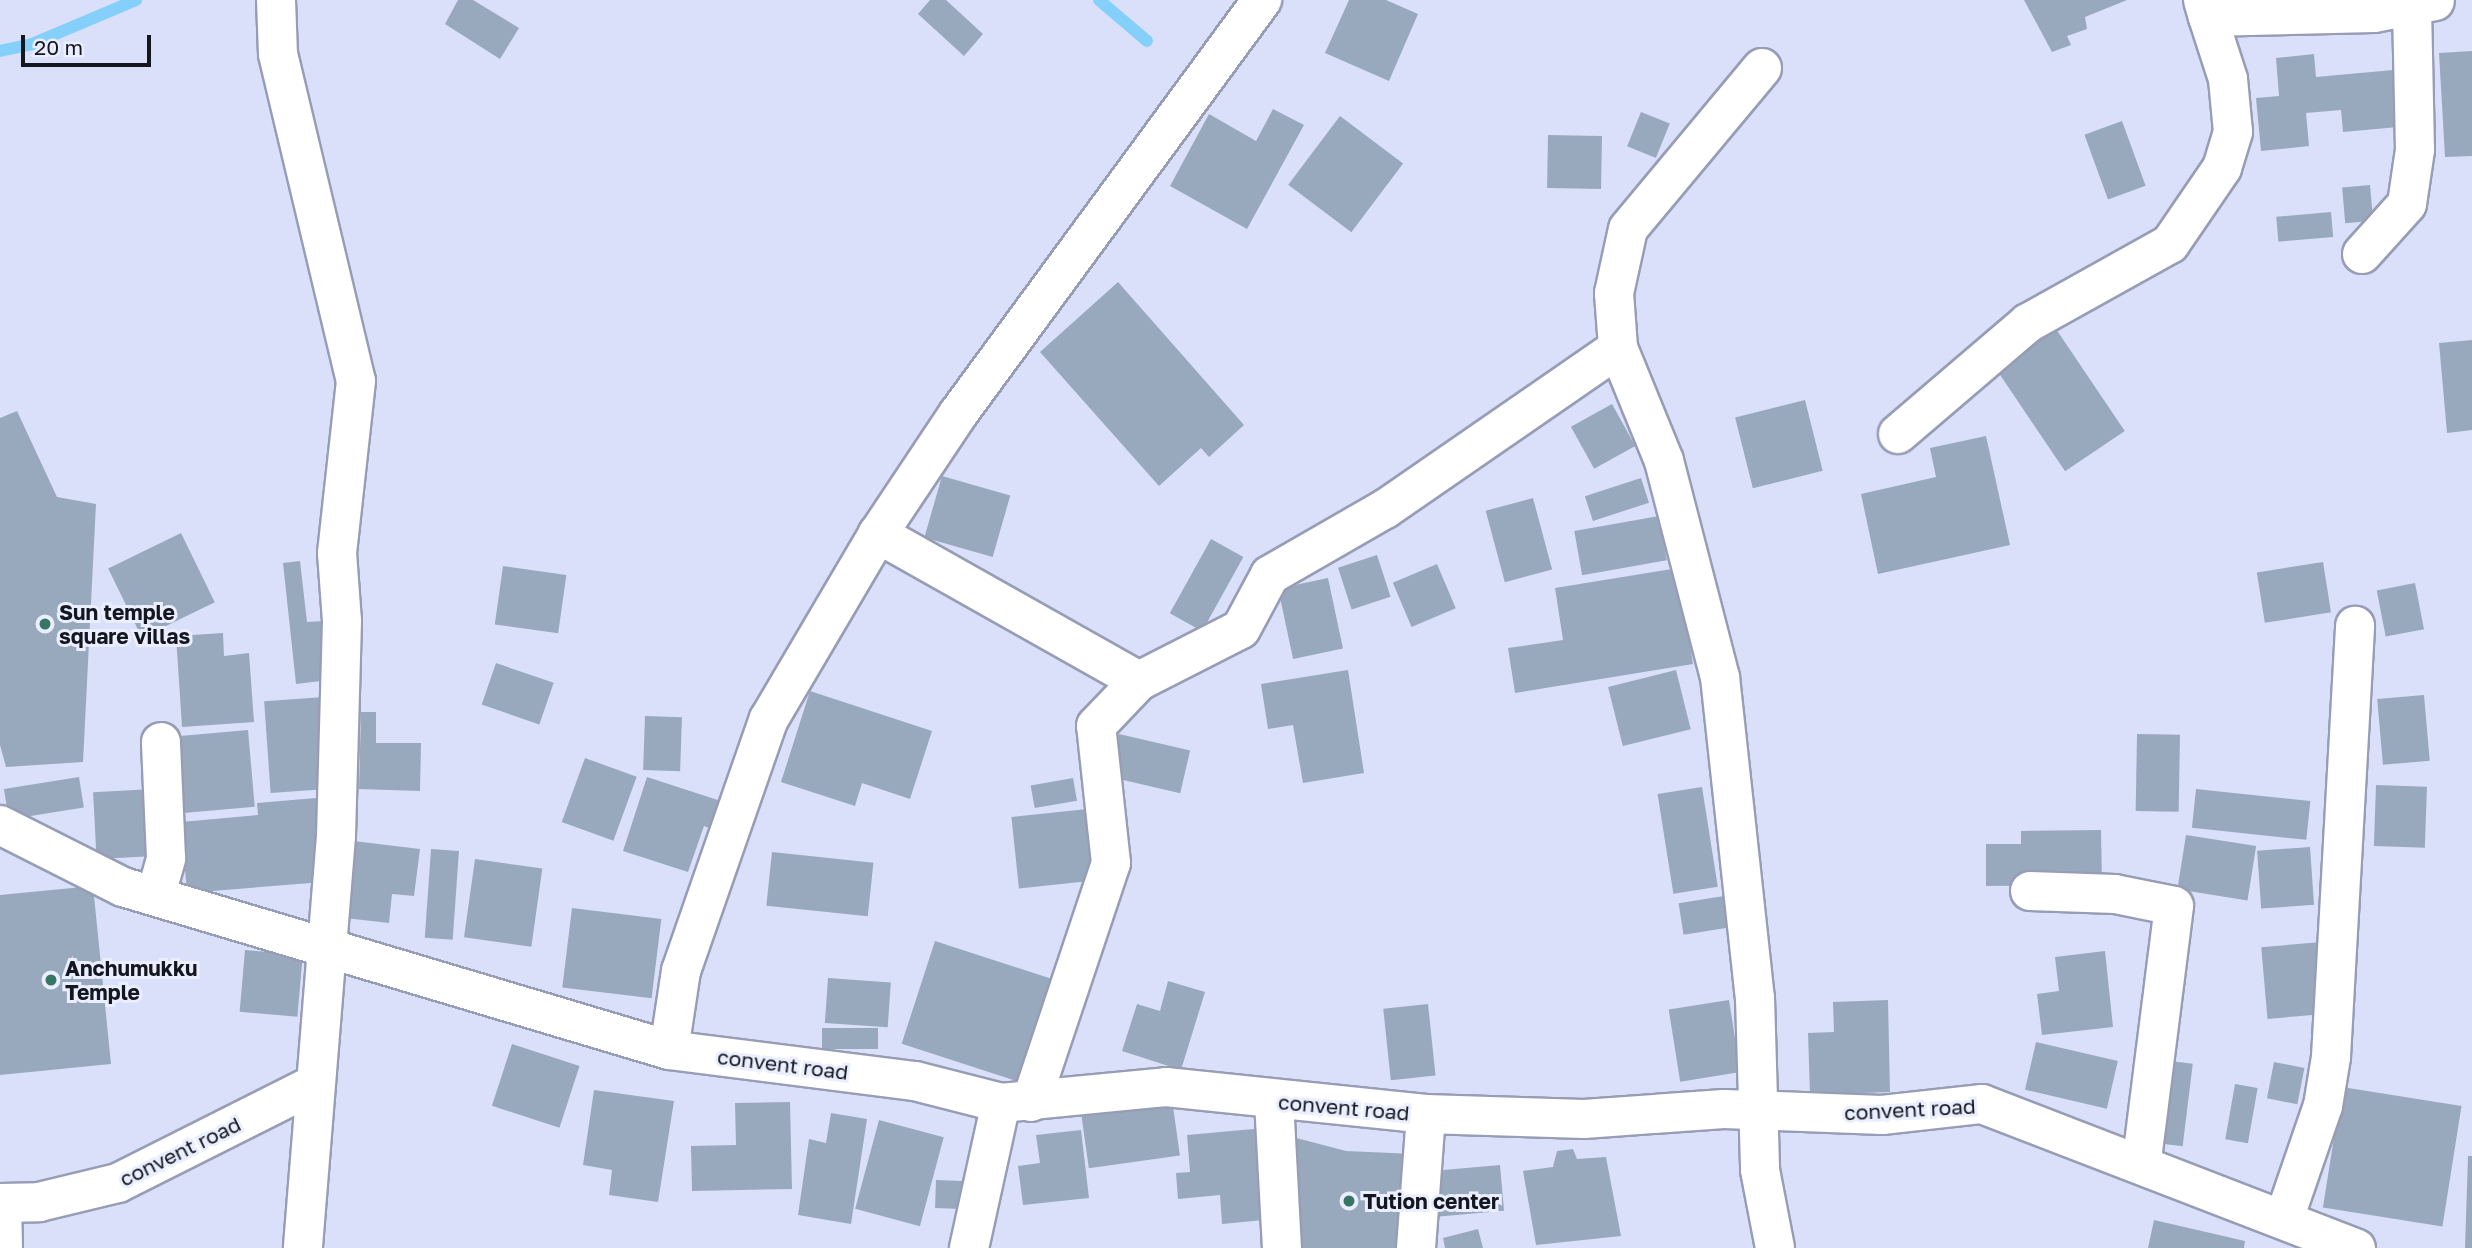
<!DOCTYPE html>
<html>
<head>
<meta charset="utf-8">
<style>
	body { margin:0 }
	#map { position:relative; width:2472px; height:1248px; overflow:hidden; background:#dae0fa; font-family:"Golos Text",sans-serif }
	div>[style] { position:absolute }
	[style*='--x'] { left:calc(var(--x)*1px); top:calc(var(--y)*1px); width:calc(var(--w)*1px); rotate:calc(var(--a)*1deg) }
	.stream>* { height:12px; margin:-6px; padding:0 6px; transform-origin:6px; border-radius:6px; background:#85d0fa }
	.building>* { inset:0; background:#98a9be; transform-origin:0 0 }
	.roads { filter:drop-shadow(2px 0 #979db5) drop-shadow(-2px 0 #979db5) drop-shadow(0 2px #979db5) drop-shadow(0 -2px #979db5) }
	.street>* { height:38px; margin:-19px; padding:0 19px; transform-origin:19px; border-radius:19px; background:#fff }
	.dots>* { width:19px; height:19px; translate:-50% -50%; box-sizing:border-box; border:4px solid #eaeefe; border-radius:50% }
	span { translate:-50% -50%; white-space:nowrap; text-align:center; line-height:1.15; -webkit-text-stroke:6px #eaeefe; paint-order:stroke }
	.poi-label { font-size:21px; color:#151720; font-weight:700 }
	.left { translate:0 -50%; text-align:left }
	.street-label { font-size:21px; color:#151720 }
	.scale { position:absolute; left:21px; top:35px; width:130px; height:32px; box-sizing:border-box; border:4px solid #151720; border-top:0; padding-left:9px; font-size:21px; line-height:24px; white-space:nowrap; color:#151720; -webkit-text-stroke:5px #eaeefe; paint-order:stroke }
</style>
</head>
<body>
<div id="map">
	<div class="stream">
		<div style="--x:1099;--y:0;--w:63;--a:40.5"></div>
		<div style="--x:0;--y:51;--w:33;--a:-12"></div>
		<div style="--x:32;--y:44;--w:113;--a:-22.9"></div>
	</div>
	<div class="building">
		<div style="clip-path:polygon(458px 0,473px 0,519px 28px,500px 59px,445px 24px)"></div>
		<div style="clip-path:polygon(930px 0,946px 0,983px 34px,964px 56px,918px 14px)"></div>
		<div style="clip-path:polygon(1349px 0,1386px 0,1418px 14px,1389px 81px,1325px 53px)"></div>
		<div style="clip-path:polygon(2024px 0,2127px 0,2085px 17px,2087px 29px,2067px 36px,2071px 45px,2052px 52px)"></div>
		<div style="clip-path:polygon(2472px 51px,2472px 156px,2445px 157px,2439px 53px)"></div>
		<div style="clip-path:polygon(2314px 54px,2316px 77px,2393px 70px,2398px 127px,2343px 132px,2341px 110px,2306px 113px,2309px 146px,2261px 151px,2256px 98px,2279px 96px,2276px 58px)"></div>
		<div style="clip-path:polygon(1273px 109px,1304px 125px,1247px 229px,1170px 186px,1209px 114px,1256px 141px)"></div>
		<div style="left:1641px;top:112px;width:31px;height:37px;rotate:22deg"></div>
		<div style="left:1340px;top:116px;width:79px;height:86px;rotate:37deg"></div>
		<div style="left:2122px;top:121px;width:69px;height:40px;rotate:70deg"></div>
		<div style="left:1548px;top:135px;width:54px;height:53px;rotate:1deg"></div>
		<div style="left:2370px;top:185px;width:36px;height:28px;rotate:85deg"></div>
		<div style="left:2331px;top:212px;width:25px;height:55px;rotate:85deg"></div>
		<div style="clip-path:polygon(1118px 282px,1244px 425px,1209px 457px,1201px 448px,1159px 486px,1040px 352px)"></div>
		<div style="left:2056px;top:329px;width:123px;height:72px;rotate:56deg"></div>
		<div style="clip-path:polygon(2472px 340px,2472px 430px,2447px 433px,2439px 343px)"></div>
		<div style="left:1805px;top:400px;width:73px;height:72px;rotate:76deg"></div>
		<div style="left:1612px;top:404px;width:48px;height:47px;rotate:61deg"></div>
		<div style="clip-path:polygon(17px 411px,57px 497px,96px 504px,83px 762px,6px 767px,0 745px,0 418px)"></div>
		<div style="clip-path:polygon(1986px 436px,2010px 545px,1878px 574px,1861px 494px,1936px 477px,1930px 448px)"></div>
		<div style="left:942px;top:476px;width:71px;height:64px;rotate:16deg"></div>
		<div style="left:1641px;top:478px;width:26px;height:59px;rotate:72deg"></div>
		<div style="left:1533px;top:498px;width:74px;height:49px;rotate:75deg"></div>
		<div style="left:1659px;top:516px;width:45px;height:86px;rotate:80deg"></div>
		<div style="left:181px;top:533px;width:77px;height:81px;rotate:64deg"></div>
		<div style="left:1211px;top:539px;width:37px;height:85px;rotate:29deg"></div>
		<div style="left:1377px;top:555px;width:44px;height:41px;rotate:72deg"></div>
		<div style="clip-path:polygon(300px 561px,307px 622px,323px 621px,329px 680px,296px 684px,283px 563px)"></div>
		<div style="left:2323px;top:562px;width:51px;height:67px;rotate:81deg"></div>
		<div style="left:1437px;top:564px;width:48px;height:48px;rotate:67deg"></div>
		<div style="left:503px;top:566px;width:64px;height:59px;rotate:8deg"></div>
		<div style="clip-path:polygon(1678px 568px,1693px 664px,1515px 693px,1508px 648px,1563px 640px,1555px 588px)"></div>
		<div style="left:1328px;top:578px;width:72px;height:51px;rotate:78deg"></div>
		<div style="left:2415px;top:583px;width:47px;height:39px;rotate:79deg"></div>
		<div style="clip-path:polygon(223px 633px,224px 656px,249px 653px,254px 722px,182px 727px,176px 636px)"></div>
		<div style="left:496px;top:663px;width:61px;height:44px;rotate:19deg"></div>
		<div style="clip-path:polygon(1348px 670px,1364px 773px,1303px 783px,1293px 725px,1268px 729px,1261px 684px)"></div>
		<div style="left:1676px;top:670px;width:61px;height:70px;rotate:76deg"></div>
		<div style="clip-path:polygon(810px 691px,932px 731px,910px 799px,862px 783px,855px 806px,781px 782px)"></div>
		<div style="left:2424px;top:695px;width:66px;height:47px;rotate:85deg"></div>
		<div style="left:324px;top:697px;width:92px;height:60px;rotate:86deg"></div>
		<div style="clip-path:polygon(361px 712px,376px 712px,376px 743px,421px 743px,420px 791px,359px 789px)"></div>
		<div style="left:645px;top:716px;width:37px;height:54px;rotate:2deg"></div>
		<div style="left:248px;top:730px;width:77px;height:74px;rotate:85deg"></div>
		<div style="left:1119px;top:734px;width:73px;height:44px;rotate:13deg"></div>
		<div style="left:2137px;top:734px;width:43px;height:77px;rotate:1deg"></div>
		<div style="left:585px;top:758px;width:55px;height:68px;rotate:20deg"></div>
		<div style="left:79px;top:777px;width:31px;height:76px;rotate:81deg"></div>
		<div style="clip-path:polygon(647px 777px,730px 804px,721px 833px,704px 826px,688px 872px,623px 851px)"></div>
		<div style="left:1073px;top:778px;width:23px;height:43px;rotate:80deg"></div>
		<div style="left:2376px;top:785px;width:51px;height:61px;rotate:2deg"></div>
		<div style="left:1702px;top:787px;width:101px;height:45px;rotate:81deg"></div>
		<div style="left:153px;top:789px;width:67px;height:60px;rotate:87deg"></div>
		<div style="left:2196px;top:789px;width:115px;height:39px;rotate:6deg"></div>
		<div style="clip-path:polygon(316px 798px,323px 882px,187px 893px,181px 822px,258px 815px,257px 803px)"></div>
		<div style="left:1087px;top:809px;width:72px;height:76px;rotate:84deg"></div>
		<div style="clip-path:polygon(2101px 830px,2102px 885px,1986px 886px,1986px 844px,2021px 844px,2021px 831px)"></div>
		<div style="left:2186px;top:835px;width:71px;height:55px;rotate:9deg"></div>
		<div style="clip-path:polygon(345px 840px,420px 849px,414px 896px,392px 894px,389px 923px,336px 917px)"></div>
		<div style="left:2310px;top:847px;width:58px;height:53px;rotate:86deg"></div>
		<div style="left:431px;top:849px;width:28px;height:89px;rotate:4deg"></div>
		<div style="left:772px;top:852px;width:102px;height:54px;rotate:6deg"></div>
		<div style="left:475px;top:859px;width:68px;height:79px;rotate:8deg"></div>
		<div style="clip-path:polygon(93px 886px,111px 1064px,0 1075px,0 895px)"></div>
		<div style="left:1724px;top:896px;width:32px;height:46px;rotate:81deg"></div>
		<div style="left:572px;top:908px;width:90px;height:80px;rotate:7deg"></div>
		<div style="left:935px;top:941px;width:133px;height:108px;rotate:18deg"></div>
		<div style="left:2321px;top:942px;width:72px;height:60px;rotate:85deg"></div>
		<div style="left:245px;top:950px;width:58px;height:62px;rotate:5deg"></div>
		<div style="clip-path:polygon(2105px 951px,2113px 1027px,2042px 1035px,2037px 994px,2059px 991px,2055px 957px)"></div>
		<div style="left:828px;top:978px;width:63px;height:45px;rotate:4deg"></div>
		<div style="clip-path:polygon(1168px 981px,1205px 992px,1181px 1070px,1122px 1051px,1137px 1004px,1160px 1011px)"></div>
		<div style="left:1729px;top:1000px;width:73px;height:61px;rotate:81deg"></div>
		<div style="clip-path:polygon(1888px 1000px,1890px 1092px,1810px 1095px,1808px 1033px,1834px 1032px,1833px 1002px)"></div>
		<div style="left:1428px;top:1004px;width:72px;height:45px;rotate:84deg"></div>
		<div style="left:878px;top:1028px;width:21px;height:56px;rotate:90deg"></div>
		<div style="left:2036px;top:1042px;width:84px;height:49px;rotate:13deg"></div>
		<div style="left:512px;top:1044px;width:71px;height:65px;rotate:18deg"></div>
		<div style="left:2162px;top:1060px;width:31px;height:83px;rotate:7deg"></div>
		<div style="left:2274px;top:1062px;width:31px;height:37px;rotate:11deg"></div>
		<div style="left:2235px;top:1084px;width:23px;height:56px;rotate:10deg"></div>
		<div style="left:2342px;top:1087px;width:121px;height:122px;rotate:9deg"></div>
		<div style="clip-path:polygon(594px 1090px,674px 1101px,658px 1202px,609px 1195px,612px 1170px,583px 1165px)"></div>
		<div style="left:1172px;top:1099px;width:57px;height:92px;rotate:82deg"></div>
		<div style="clip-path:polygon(790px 1102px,792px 1189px,692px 1191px,691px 1146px,736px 1145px,735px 1103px)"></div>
		<div style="clip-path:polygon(831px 1113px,867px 1119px,851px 1224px,798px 1215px,809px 1139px,826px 1143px)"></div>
		<div style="left:879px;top:1120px;width:67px;height:92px;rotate:15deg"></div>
		<div style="clip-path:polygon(1265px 1128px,1274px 1219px,1222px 1224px,1220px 1195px,1178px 1199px,1176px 1173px,1190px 1172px,1187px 1135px)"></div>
		<div style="clip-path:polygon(1081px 1130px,1089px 1198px,1023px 1205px,1018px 1166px,1040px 1163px,1036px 1135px)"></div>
		<div style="clip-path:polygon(1285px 1135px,1346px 1151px,1415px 1154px,1403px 1248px,1293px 1248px)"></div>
		<div style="clip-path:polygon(1573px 1149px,1577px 1159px,1606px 1157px,1621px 1236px,1536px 1245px,1523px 1171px,1553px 1167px,1557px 1151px)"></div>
		<div style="clip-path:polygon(2468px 1156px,2472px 1156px,2472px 1248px,2465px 1248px)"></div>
		<div style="left:1500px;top:1165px;width:46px;height:65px;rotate:85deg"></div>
		<div style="left:936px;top:1180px;width:26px;height:28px;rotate:2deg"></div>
		<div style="clip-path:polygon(2154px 1220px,2245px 1241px,2244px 1248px,2148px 1248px)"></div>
		<div style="clip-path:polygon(1478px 1229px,1483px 1248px,1445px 1248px,1443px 1238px)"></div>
	</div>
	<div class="roads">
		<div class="street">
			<div style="--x:276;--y:0;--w:54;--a:87.9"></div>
			<div style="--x:278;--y:54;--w:336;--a:76.6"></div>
			<div style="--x:356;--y:381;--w:173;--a:96.3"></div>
			<div style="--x:337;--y:553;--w:68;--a:85.8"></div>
			<div style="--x:342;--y:621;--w:215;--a:91.6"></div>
			<div style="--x:336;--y:836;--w:413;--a:94.6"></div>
			<div style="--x:2203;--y:0;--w:18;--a:74"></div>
			<div style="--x:2208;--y:17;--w:166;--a:-1.4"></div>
			<div style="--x:2374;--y:13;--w:62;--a:-11.1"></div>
			<div style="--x:1762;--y:68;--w:209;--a:129.8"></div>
			<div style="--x:1628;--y:229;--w:66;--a:102.3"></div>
			<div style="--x:1614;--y:293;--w:55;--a:85.8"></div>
			<div style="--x:1618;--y:348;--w:122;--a:67.8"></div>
			<div style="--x:1664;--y:461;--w:223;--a:75.5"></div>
			<div style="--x:1720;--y:677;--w:323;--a:83.8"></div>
			<div style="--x:1755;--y:998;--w:172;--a:88.3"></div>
			<div style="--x:1760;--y:1170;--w:79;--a:79.1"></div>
			<div style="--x:2362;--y:254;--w:67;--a:-48"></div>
			<div style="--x:2407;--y:204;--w:55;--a:-81.6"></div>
			<div style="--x:2415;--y:150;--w:141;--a:-91.2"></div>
			<div style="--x:1898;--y:434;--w:171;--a:-40.5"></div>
			<div style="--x:2028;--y:323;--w:162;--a:-29.1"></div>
			<div style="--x:2170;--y:244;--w:92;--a:-55.6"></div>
			<div style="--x:2222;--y:168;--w:38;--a:-73"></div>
			<div style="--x:2233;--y:132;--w:53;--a:-95.4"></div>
			<div style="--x:2228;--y:79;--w:65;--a:-107.9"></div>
			<div style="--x:1139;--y:681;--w:114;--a:-27"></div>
			<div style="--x:1241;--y:629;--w:61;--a:-61.8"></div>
			<div style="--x:1270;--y:575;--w:133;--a:-29.9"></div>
			<div style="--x:1385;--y:509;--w:283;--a:-34.6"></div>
			<div style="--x:0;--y:825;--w:138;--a:26.8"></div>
			<div style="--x:123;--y:887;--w:570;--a:16.62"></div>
			<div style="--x:669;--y:1050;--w:248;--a:7.2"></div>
			<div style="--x:915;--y:1081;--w:89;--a:14.3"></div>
			<div style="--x:1001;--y:1103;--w:166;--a:-5.5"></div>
			<div style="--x:1166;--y:1087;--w:261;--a:5.9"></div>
			<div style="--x:1426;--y:1114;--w:158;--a:1.8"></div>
			<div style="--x:1584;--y:1119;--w:140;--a:-4.1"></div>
			<div style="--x:1724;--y:1109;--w:158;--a:2.2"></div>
			<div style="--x:1882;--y:1115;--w:101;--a:-6.3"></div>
			<div style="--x:1982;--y:1104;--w:401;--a:21.1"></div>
			<div style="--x:2030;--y:891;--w:85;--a:2"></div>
			<div style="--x:2115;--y:894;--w:60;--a:11.5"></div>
			<div style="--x:2174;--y:906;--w:257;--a:97.2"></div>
			<div style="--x:156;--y:894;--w:37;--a:-74"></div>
			<div style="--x:166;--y:858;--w:116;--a:-92.5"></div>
			<div style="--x:669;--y:1050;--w:80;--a:-81.4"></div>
			<div style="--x:681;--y:971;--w:267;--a:-70.8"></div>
			<div style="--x:769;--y:719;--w:215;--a:-59.5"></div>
			<div style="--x:1274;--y:1101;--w:147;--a:86.9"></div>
			<div style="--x:1031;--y:1102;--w:252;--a:-71.5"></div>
			<div style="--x:1111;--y:863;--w:138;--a:-96.2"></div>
			<div style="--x:1096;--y:726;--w:62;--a:-46.3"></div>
			<div style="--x:1139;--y:681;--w:300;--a:-150.6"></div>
			<div style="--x:878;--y:534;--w:144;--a:-56.3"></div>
			<div style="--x:958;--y:414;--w:514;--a:-53.71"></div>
			<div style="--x:0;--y:1203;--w:39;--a:-1"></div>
			<div style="--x:39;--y:1202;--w:81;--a:-13.5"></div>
			<div style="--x:118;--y:1183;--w:218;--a:-26.7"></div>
			<div style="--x:2;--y:1203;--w:45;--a:88.7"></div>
			<div style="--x:2284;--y:1219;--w:120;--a:-71"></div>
			<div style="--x:2323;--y:1106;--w:50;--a:-80.7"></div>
			<div style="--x:2331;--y:1057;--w:432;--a:-86.8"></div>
			<div style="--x:969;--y:1248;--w:148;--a:-77.6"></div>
			<div style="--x:1416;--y:1248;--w:134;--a:-85.7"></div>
		</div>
	</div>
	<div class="dots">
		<div style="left:45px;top:624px;background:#377664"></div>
		<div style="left:51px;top:980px;background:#377664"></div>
		<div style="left:1349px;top:1201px;background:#377664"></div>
	</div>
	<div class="poi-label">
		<span class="left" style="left:59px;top:624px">Sun temple<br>square villas</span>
		<span class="left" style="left:65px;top:980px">Anchumukku<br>Temple</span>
		<span class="left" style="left:1363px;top:1201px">Tution center</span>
	</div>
	<div class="street-label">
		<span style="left:783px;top:1064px;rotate:7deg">convent road</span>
		<span style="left:1344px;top:1107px;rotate:5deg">convent road</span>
		<span style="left:1910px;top:1109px;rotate:-3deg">convent road</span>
		<span style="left:180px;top:1151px;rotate:-26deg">convent road</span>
	</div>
	<div class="scale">20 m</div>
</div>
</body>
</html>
